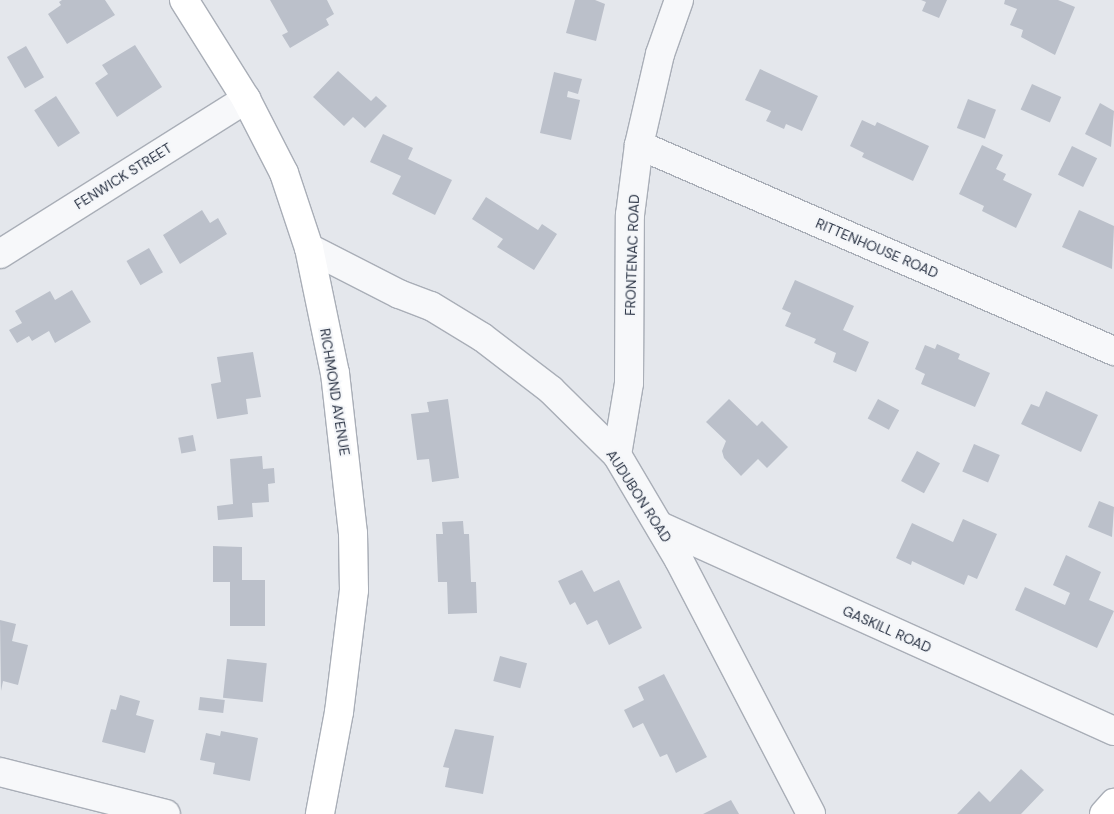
<!DOCTYPE html>
<html>
<head>
<meta charset="utf-8">
<style>
	body { margin:0 }
	#map { position:relative; width:1114px; height:814px; overflow:hidden; background:#e4e7ec; font-family:"DM Sans",sans-serif }
	div>[style] { position:absolute }
	[style*='--x'] { left:calc(var(--x)*1px); top:calc(var(--y)*1px); width:calc(var(--w)*1px); rotate:calc(var(--a)*1deg) }
	.building>* { inset:0; background:#bbc0ca; transform-origin:0 0 }
	.roads { filter:drop-shadow(1px 0 #a9aeb7) drop-shadow(-1px 0 #a9aeb7) drop-shadow(0 1px #a9aeb7) drop-shadow(0 -1px #a9aeb7) }
	.street>* { height:28px; margin:-14px; padding:0 14px; transform-origin:14px; border-radius:14px; background:#f7f8fa }
	.secondary>* { height:28px; margin:-14px; padding:0 14px; transform-origin:14px; border-radius:14px; background:#fff }
	span { translate:-50% -50%; white-space:nowrap; text-align:center; line-height:1.15; -webkit-text-stroke:4px #f4f6f9; paint-order:stroke }
	.street-label { font-size:14px; color:#2b3445 }
</style>
</head>
<body>
<div id="map">
	<div class="building">
		<div style="clip-path:polygon(62px 0,105px 0,115px 15px,67px 44px,48px 14px,61px 5px,59px 2px)"></div>
		<div style="clip-path:polygon(270px 0,327px 0,334px 14px,326px 19px,329px 25px,290px 48px,282px 35px,288px 32px)"></div>
		<div style="clip-path:polygon(575px 0,595px 0,605px 4px,596px 41px,566px 33px)"></div>
		<div style="clip-path:polygon(921px 0,947px 0,939px 18px,922px 11px,926px 2px)"></div>
		<div style="clip-path:polygon(1005px 0,1058px 0,1075px 7px,1055px 55px,1021px 37px,1023px 30px,1010px 25px,1017px 9px,1004px 4px)"></div>
		<div style="clip-path:polygon(135px 45px,162px 87px,117px 117px,95px 83px,108px 74px,102px 65px)"></div>
		<div style="left:26px;top:46px;width:36px;height:22px;rotate:60deg"></div>
		<div style="clip-path:polygon(760px 69px,818px 96px,802px 131px,786px 124px,784px 129px,766px 121px,771px 111px,745px 100px)"></div>
		<div style="clip-path:polygon(338px 71px,371px 101px,376px 96px,387px 106px,365px 128px,353px 117px,344px 126px,313px 97px)"></div>
		<div style="clip-path:polygon(554px 72px,582px 79px,578px 94px,568px 91px,567px 97px,580px 100px,571px 140px,540px 133px)"></div>
		<div style="left:1032px;top:84px;width:32px;height:28px;rotate:24deg"></div>
		<div style="left:56px;top:96px;width:44px;height:26px;rotate:57deg"></div>
		<div style="left:968px;top:99px;width:30px;height:31px;rotate:21deg"></div>
		<div style="clip-path:polygon(1100px 103px,1114px 111px,1111px 147px,1085px 134px)"></div>
		<div style="clip-path:polygon(862px 120px,875px 126px,877px 122px,929px 146px,913px 181px,862px 157px,864px 153px,850px 146px)"></div>
		<div style="clip-path:polygon(383px 134px,413px 148px,408px 159px,452px 180px,435px 215px,392px 194px,401px 176px,370px 162px)"></div>
		<div style="clip-path:polygon(982px 145px,1003px 155px,996px 169px,1006px 174px,1003px 180px,1032px 194px,1016px 228px,982px 211px,984px 206px,959px 194px)"></div>
		<div style="left:1072px;top:146px;width:28px;height:32px;rotate:26deg"></div>
		<div style="clip-path:polygon(486px 197px,538px 230px,542px 224px,557px 234px,534px 270px,497px 247px,503px 239px,472px 219px)"></div>
		<div style="clip-path:polygon(202px 210px,210px 223px,218px 218px,227px 234px,180px 264px,163px 235px)"></div>
		<div style="clip-path:polygon(1079px 210px,1114px 226px,1112px 269px,1062px 247px)"></div>
		<div style="left:149px;top:248px;width:28px;height:26px;rotate:60deg"></div>
		<div style="clip-path:polygon(795px 280px,854px 306px,843px 330px,869px 342px,856px 372px,833px 362px,836px 353px,814px 343px,816px 339px,785px 326px,791px 313px,782px 309px)"></div>
		<div style="clip-path:polygon(72px 290px,91px 322px,55px 343px,49px 331px,32px 341px,29px 336px,17px 343px,9px 330px,22px 323px,15px 311px,50px 291px,55px 300px)"></div>
		<div style="clip-path:polygon(937px 344px,960px 354px,958px 359px,990px 373px,975px 407px,921px 384px,925px 374px,915px 369px,925px 345px,935px 349px)"></div>
		<div style="clip-path:polygon(253px 352px,261px 397px,246px 399px,248px 414px,217px 419px,211px 384px,221px 382px,217px 357px)"></div>
		<div style="clip-path:polygon(1046px 391px,1098px 415px,1081px 452px,1021px 424px,1031px 404px,1039px 407px)"></div>
		<div style="clip-path:polygon(448px 399px,459px 478px,432px 482px,429px 459px,417px 460px,411px 414px,429px 412px,427px 402px)"></div>
		<div style="clip-path:polygon(729px 399px,757px 426px,762px 421px,788px 447px,767px 468px,758px 459px,741px 476px,724px 458px,722px 451px,726px 441px,706px 422px)"></div>
		<div style="left:878px;top:399px;width:24px;height:22px;rotate:28deg"></div>
		<div style="left:193px;top:435px;width:16px;height:15px;rotate:79deg"></div>
		<div style="left:974px;top:444px;width:28px;height:30px;rotate:23deg"></div>
		<div style="left:917px;top:451px;width:26px;height:34px;rotate:28deg"></div>
		<div style="clip-path:polygon(262px 456px,263px 469px,274px 468px,275px 483px,268px 484px,269px 502px,252px 503px,253px 517px,218px 520px,217px 506px,233px 504px,230px 459px)"></div>
		<div style="clip-path:polygon(1099px 501px,1114px 507px,1112px 537px,1088px 527px)"></div>
		<div style="clip-path:polygon(963px 519px,997px 534px,977px 579px,968px 575px,964px 585px,912px 561px,911px 565px,896px 558px,912px 523px,953px 542px)"></div>
		<div style="clip-path:polygon(463px 521px,464px 534px,469px 534px,471px 582px,476px 582px,477px 613px,448px 614px,447px 582px,438px 582px,436px 534px,443px 534px,442px 522px)"></div>
		<div style="clip-path:polygon(213px 546px,242px 547px,242px 580px,265px 580px,265px 626px,230px 626px,230px 582px,213px 582px)"></div>
		<div style="clip-path:polygon(1066px 555px,1101px 572px,1089px 600px,1114px 611px,1097px 648px,1015px 610px,1025px 587px,1065px 605px,1070px 593px,1053px 585px)"></div>
		<div style="clip-path:polygon(582px 570px,594px 592px,619px 580px,642px 628px,609px 645px,597px 620px,587px 625px,575px 602px,570px 605px,558px 581px)"></div>
		<div style="clip-path:polygon(0 620px,16px 624px,12px 641px,28px 645px,18px 685px,3px 681px,1px 691px)"></div>
		<div style="left:500px;top:656px;width:28px;height:26px;rotate:15deg"></div>
		<div style="left:227px;top:659px;width:40px;height:39px;rotate:6deg"></div>
		<div style="clip-path:polygon(664px 674px,707px 757px,676px 773px,667px 754px,660px 757px,643px 723px,633px 728px,624px 710px,644px 700px,638px 687px)"></div>
		<div style="clip-path:polygon(120px 695px,140px 701px,136px 715px,154px 720px,145px 753px,102px 742px,111px 709px,116px 710px)"></div>
		<div style="left:200px;top:697px;width:25px;height:13px;rotate:7deg"></div>
		<div style="clip-path:polygon(455px 729px,494px 736px,483px 794px,445px 787px,449px 768px,443px 767px)"></div>
		<div style="clip-path:polygon(221px 731px,258px 738px,250px 781px,213px 774px,215px 763px,200px 760px,206px 733px,220px 736px)"></div>
		<div style="clip-path:polygon(1021px 769px,1044px 790px,1021px 814px,957px 814px,979px 791px,990px 802px)"></div>
		<div style="clip-path:polygon(731px 800px,739px 814px,703px 814px)"></div>
	</div>
	<div class="roads">
		<div class="street">
			<div style="--x:639;--y:145;--w:518;--a:23.45"></div>
			<div style="--x:309;--y:248;--w:101;--a:27.1"></div>
			<div style="--x:399;--y:294;--w:34;--a:21"></div>
			<div style="--x:431;--y:306;--w:60;--a:31.3"></div>
			<div style="--x:482;--y:337;--w:87;--a:37.5"></div>
			<div style="--x:551;--y:390;--w:93;--a:44.6"></div>
			<div style="--x:617;--y:455;--w:122;--a:59.4"></div>
			<div style="--x:679;--y:560;--w:286;--a:62.5"></div>
			<div style="--x:0;--y:254;--w:291;--a:-32.2"></div>
			<div style="--x:617;--y:455;--w:73;--a:-80.5"></div>
			<div style="--x:629;--y:383;--w:168;--a:-89.7"></div>
			<div style="--x:630;--y:215;--w:71;--a:-82.7"></div>
			<div style="--x:639;--y:145;--w:93;--a:-77"></div>
			<div style="--x:660;--y:54;--w:57;--a:-70.6"></div>
			<div style="--x:660;--y:526;--w:498;--a:24.3"></div>
			<div style="--x:0;--y:772;--w:171;--a:14.2"></div>
		</div>
		<div class="secondary">
			<div style="--x:184;--y:0;--w:117;--a:57.9"></div>
			<div style="--x:246;--y:99;--w:83;--a:62.8"></div>
			<div style="--x:284;--y:173;--w:79;--a:71.6"></div>
			<div style="--x:309;--y:248;--w:128;--a:78.3"></div>
			<div style="--x:335;--y:373;--w:161;--a:83.6"></div>
			<div style="--x:353;--y:533;--w:57;--a:89"></div>
			<div style="--x:354;--y:590;--w:123;--a:97"></div>
			<div style="--x:339;--y:712;--w:104;--a:100.6"></div>
			<div style="--x:1104;--y:814;--w:15;--a:-48"></div>
		</div>
	</div>
	<div class="street-label">
		<span style="left:123px;top:176px;rotate:-32deg">FENWICK STREET</span>
		<span style="left:877px;top:248px;rotate:23deg">RITTENHOUSE ROAD</span>
		<span style="left:632px;top:255px;rotate:-88deg">FRONTENAC ROAD</span>
		<span style="left:335px;top:392px;rotate:81deg">RICHMOND AVENUE</span>
		<span style="left:639px;top:496px;rotate:57deg">AUDUBON ROAD</span>
		<span style="left:887px;top:629px;rotate:24deg">GASKILL ROAD</span>
	</div>
</div>
</body>
</html>
